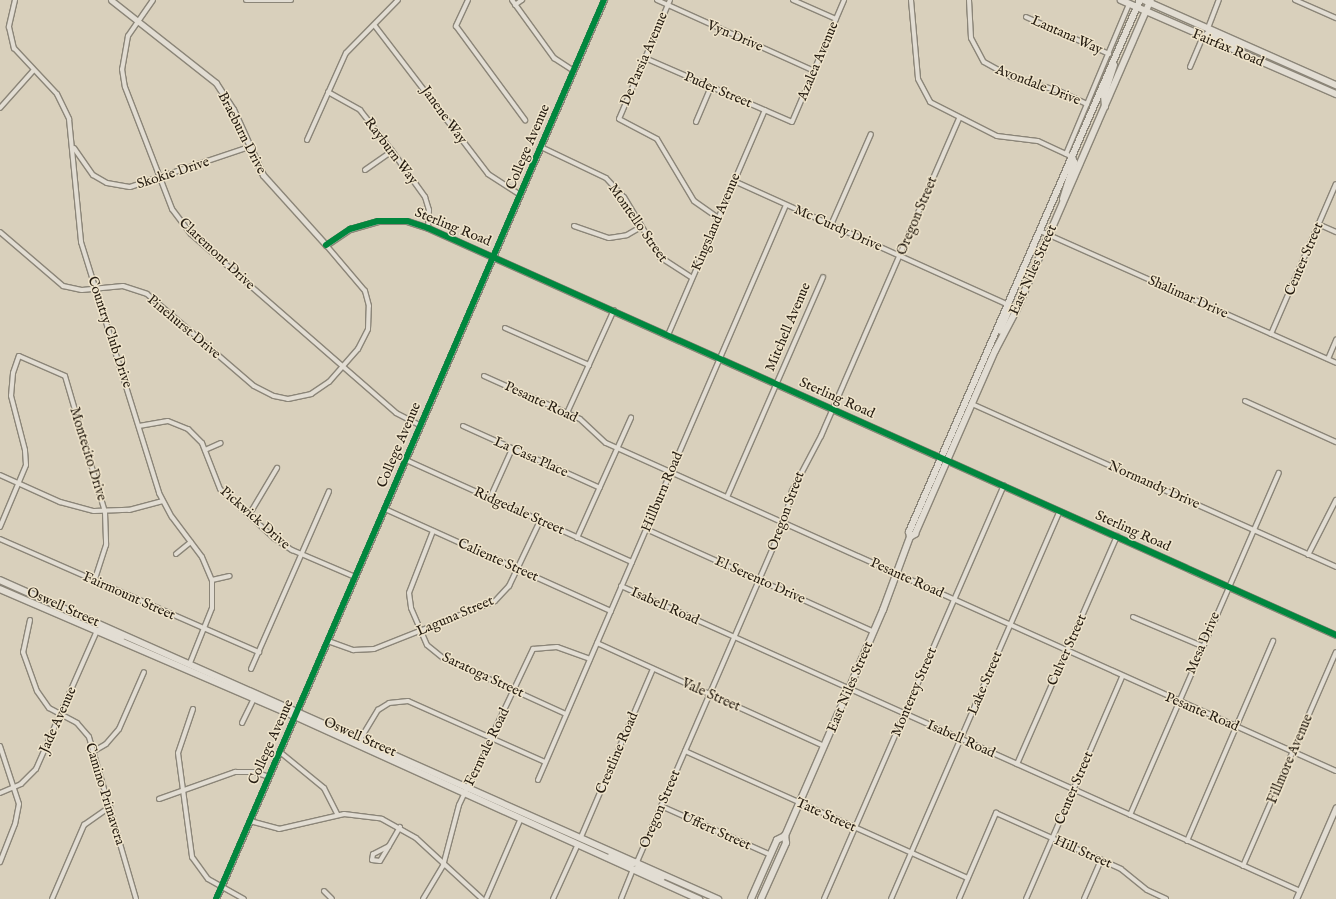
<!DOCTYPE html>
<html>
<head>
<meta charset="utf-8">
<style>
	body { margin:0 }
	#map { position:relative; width:1336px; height:899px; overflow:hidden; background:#d9d0bc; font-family:"IM FELL English",serif }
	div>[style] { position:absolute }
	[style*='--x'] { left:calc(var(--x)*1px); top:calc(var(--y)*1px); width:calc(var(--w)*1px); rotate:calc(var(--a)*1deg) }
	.roads { filter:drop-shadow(1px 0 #8b8578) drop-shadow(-1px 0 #8b8578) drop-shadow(0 1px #8b8578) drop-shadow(0 -1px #8b8578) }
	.minor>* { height:4px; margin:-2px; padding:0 2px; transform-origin:2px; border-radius:2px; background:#e2ddd3 }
	.tertiary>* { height:5px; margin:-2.5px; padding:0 2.5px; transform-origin:2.5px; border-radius:2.5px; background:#e2ddd3 }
	.secondary>* { height:5.5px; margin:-2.75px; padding:0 2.75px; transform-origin:2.75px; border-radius:2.75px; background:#e2ddd3 }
	.cycleway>* { height:6px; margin:-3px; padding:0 3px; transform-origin:3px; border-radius:3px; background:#00873e }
	span { translate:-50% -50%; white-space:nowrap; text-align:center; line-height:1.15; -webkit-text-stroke:3px #efe4cb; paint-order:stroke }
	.street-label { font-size:14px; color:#251c11 }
</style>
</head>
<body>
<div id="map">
	<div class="roads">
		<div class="minor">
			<div style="--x:15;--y:0;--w:28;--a:103"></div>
			<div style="--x:9;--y:27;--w:22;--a:77"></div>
			<div style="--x:14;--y:48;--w:63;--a:46.9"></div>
			<div style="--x:57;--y:94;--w:28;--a:64"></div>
			<div style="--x:69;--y:119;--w:124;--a:84.4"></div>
			<div style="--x:81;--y:242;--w:263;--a:72.7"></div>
			<div style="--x:159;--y:493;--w:27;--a:62"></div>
			<div style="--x:172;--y:517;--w:50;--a:53.1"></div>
			<div style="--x:202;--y:557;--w:25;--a:67"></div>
			<div style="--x:212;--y:580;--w:28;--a:90"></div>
			<div style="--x:212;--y:608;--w:59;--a:111.8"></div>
			<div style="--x:153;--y:0;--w:44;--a:124.8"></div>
			<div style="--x:128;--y:36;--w:34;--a:100"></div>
			<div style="--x:122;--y:69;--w:18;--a:81"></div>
			<div style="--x:125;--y:87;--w:131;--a:68.9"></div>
			<div style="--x:172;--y:209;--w:31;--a:53"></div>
			<div style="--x:191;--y:234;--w:272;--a:41.1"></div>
			<div style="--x:396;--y:413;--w:28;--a:27"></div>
			<div style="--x:246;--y:0;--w:45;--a:0"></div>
			<div style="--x:468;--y:0;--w:29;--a:115"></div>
			<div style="--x:456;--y:26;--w:117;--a:53.7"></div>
			<div style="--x:512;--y:0;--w:72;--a:54.1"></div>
			<div style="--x:554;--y:58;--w:24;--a:33"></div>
			<div style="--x:657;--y:0;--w:172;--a:24.3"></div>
			<div style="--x:670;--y:0;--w:129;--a:113.2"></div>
			<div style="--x:619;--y:119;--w:43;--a:27.8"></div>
			<div style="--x:657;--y:139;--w:72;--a:59.2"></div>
			<div style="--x:694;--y:201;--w:29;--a:35"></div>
			<div style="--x:793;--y:0;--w:47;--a:23.8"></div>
			<div style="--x:911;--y:0;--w:79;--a:84.9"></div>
			<div style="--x:918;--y:79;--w:26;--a:62"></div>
			<div style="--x:930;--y:102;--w:75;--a:26.9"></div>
			<div style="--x:997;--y:136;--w:41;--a:7"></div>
			<div style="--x:1038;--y:141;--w:38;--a:25"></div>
			<div style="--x:969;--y:0;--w:38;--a:87"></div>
			<div style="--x:971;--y:38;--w:27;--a:62"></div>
			<div style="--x:984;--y:62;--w:31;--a:29"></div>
			<div style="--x:1011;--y:77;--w:50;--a:16.3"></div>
			<div style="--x:1059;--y:91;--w:31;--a:25"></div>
			<div style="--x:1295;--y:0;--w:45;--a:23.7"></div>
			<div style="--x:515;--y:5;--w:9;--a:-36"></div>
			<div style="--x:1026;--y:17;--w:91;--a:24"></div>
			<div style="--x:375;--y:26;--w:186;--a:52.6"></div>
			<div style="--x:488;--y:174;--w:38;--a:33"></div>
			<div style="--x:1208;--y:28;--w:30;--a:-69"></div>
			<div style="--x:645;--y:58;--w:160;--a:23.5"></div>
			<div style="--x:792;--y:122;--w:133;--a:-66.9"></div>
			<div style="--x:1190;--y:67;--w:33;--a:-67"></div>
			<div style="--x:328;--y:92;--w:37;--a:29"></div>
			<div style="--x:360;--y:110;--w:52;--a:52"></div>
			<div style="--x:392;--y:151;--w:57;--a:54.3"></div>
			<div style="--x:425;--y:197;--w:14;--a:73"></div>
			<div style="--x:429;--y:210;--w:18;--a:93"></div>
			<div style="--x:0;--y:108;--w:50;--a:-48.3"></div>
			<div style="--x:696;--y:122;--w:38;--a:-67"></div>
			<div style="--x:307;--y:140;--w:95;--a:-65.9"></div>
			<div style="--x:346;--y:53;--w:74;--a:-45.5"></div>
			<div style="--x:541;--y:147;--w:72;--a:25.5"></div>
			<div style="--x:606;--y:178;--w:26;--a:47"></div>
			<div style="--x:624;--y:197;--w:70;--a:59"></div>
			<div style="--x:660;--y:257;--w:38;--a:33"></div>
			<div style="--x:74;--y:148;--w:33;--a:55"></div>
			<div style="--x:93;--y:175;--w:16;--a:30"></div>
			<div style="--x:107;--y:183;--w:23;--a:10"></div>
			<div style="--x:130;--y:187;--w:126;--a:-18.6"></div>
			<div style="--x:1066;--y:154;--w:163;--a:-67.2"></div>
			<div style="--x:365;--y:170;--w:33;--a:-35"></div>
			<div style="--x:734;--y:181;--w:301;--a:24.3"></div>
			<div style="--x:1318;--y:224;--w:20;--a:24"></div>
			<div style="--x:831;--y:225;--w:99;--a:-66.3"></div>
			<div style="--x:574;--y:226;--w:37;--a:19"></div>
			<div style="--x:609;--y:238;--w:18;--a:-9"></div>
			<div style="--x:627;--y:235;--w:16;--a:-30"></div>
			<div style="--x:1040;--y:231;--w:324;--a:24"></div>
			<div style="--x:0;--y:232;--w:83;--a:40.6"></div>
			<div style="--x:63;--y:286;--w:19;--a:12"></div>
			<div style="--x:82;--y:290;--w:41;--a:-5.6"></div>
			<div style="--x:123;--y:286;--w:25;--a:18"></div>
			<div style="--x:147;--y:294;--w:141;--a:40.7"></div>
			<div style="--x:254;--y:386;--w:22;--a:27"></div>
			<div style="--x:274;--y:396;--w:14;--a:12"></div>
			<div style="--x:288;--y:399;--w:24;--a:-12"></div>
			<div style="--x:311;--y:394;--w:22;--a:-34"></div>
			<div style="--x:329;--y:382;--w:44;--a:-48.7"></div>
			<div style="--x:358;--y:349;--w:22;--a:-63"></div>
			<div style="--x:368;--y:329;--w:23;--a:-88"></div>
			<div style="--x:369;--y:306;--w:16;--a:-105"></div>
			<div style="--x:365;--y:291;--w:60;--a:-130.3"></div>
			<div style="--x:505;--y:328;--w:92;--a:23.8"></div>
			<div style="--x:1271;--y:334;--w:163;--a:-66.6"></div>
			<div style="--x:668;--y:335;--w:245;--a:-66.7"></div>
			<div style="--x:1328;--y:359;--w:21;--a:-67"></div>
			<div style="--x:484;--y:376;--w:105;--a:24.1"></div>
			<div style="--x:580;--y:419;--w:35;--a:43"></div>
			<div style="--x:606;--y:443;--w:800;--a:24.2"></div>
			<div style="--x:1245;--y:401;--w:100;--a:24.3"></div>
			<div style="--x:972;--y:404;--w:399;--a:24.1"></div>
			<div style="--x:567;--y:413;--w:113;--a:-65.5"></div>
			<div style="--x:139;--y:426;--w:29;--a:-10"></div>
			<div style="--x:168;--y:421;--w:22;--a:22"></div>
			<div style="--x:188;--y:429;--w:20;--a:45"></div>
			<div style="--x:202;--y:443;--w:49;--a:68.6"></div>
			<div style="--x:220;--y:489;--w:73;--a:42.2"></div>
			<div style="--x:274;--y:538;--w:22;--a:34"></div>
			<div style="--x:292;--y:550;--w:69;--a:23.2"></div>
			<div style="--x:463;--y:426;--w:150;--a:24.3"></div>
			<div style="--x:205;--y:450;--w:17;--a:-24"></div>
			<div style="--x:406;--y:460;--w:248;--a:24.3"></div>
			<div style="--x:0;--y:475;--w:66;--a:24.2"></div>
			<div style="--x:60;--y:502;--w:35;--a:15"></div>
			<div style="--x:94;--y:511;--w:35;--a:-2"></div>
			<div style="--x:129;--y:510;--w:34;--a:-15"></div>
			<div style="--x:727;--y:497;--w:240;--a:-66.4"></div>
			<div style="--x:490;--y:498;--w:54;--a:-65.8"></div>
			<div style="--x:385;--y:509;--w:248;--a:24.3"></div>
			<div style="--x:249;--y:515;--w:55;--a:-59.2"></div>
			<div style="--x:0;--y:527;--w:67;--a:-67.2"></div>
			<div style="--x:26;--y:465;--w:15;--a:-94"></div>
			<div style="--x:25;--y:450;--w:56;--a:-104.5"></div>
			<div style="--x:11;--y:396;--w:23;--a:-85"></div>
			<div style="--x:13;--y:373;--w:18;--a:-71"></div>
			<div style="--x:19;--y:356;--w:50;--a:23.5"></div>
			<div style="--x:65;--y:376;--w:142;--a:73.6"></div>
			<div style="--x:105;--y:512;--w:33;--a:88"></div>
			<div style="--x:106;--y:545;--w:38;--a:108"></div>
			<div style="--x:646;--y:529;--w:250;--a:24.3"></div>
			<div style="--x:433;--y:531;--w:66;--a:111.2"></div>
			<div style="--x:409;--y:593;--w:15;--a:82"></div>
			<div style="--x:411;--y:608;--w:40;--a:66.6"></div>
			<div style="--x:427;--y:645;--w:21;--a:39"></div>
			<div style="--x:443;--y:658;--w:135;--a:24.5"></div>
			<div style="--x:577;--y:538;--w:132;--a:-65.8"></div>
			<div style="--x:0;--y:539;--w:283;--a:23.6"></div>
			<div style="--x:176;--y:554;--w:19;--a:-39"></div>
			<div style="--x:1308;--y:555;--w:62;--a:-63"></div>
			<div style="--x:212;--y:580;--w:18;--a:-13"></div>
			<div style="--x:621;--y:586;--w:744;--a:24.19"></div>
			<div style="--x:1133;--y:617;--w:75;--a:22.8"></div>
			<div style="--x:30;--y:620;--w:33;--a:102"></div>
			<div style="--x:23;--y:652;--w:41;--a:70.3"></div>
			<div style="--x:37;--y:691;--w:21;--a:55"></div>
			<div style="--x:49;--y:708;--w:32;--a:28"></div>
			<div style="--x:77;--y:723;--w:18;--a:49"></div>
			<div style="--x:89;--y:737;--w:169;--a:73.8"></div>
			<div style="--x:328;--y:641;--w:27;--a:20"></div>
			<div style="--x:353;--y:650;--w:21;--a:-3"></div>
			<div style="--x:374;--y:649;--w:130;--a:-21.6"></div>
			<div style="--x:495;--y:601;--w:21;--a:-47"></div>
			<div style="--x:509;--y:586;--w:72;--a:-64.5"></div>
			<div style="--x:597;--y:643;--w:249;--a:24.4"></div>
			<div style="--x:251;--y:669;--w:194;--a:-66.3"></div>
			<div style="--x:193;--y:709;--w:46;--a:108.8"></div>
			<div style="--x:178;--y:753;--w:105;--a:82.3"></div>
			<div style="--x:192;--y:857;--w:27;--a:54"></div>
			<div style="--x:208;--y:879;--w:41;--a:29.1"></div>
			<div style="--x:242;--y:723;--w:28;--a:-64"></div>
			<div style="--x:361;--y:738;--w:33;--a:-59"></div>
			<div style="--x:378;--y:710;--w:13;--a:-32"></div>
			<div style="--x:389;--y:703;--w:19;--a:-6"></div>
			<div style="--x:408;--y:701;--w:150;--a:24"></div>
			<div style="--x:0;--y:746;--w:61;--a:71.9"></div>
			<div style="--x:19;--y:804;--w:20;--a:101"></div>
			<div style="--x:15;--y:824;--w:41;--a:111.5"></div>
			<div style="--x:94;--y:751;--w:14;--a:-30"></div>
			<div style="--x:106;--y:744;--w:20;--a:-49"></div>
			<div style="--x:119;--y:729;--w:62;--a:-66.3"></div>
			<div style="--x:685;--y:751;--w:310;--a:24.2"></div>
			<div style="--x:280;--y:752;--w:57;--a:39.3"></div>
			<div style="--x:324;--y:788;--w:29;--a:63"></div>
			<div style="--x:1017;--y:764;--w:249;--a:-66.3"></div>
			<div style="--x:538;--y:780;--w:626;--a:-66.67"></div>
			<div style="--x:0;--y:793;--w:23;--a:-23"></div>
			<div style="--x:21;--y:784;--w:21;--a:-45"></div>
			<div style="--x:36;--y:769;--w:151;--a:-66.2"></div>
			<div style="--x:159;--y:799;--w:81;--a:-19.6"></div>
			<div style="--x:235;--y:772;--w:19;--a:0"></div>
			<div style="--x:254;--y:772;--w:16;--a:18"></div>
			<div style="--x:661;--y:806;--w:120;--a:24"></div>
			<div style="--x:1130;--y:815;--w:373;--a:-66.5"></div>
			<div style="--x:250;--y:821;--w:30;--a:15"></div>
			<div style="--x:279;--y:829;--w:67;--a:-13"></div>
			<div style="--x:344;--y:814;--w:38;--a:7"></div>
			<div style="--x:382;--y:819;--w:39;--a:29"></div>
			<div style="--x:416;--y:838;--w:90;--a:42.7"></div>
			<div style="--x:581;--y:837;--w:183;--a:-66.8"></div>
			<div style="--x:1187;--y:841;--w:218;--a:-66.7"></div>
			<div style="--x:389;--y:846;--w:18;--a:153"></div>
			<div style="--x:373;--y:854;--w:6;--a:99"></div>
			<div style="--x:372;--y:860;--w:8;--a:7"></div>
			<div style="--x:380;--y:861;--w:17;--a:-59"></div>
			<div style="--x:389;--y:846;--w:22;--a:-60"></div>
			<div style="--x:637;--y:862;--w:369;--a:-66.6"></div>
			<div style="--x:784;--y:523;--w:33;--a:-76"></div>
			<div style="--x:792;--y:491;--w:62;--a:-62.2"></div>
			<div style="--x:821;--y:436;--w:346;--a:-66.5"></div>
			<div style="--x:1243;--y:866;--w:233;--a:-66.5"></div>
			<div style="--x:324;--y:891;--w:11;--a:45"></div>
			<div style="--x:52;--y:899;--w:81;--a:-66.6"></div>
			<div style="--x:84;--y:825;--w:32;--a:-35"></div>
			<div style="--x:423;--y:899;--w:39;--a:-59"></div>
			<div style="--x:443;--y:866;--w:63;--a:-75.3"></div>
			<div style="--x:459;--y:805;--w:173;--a:-64.6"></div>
			<div style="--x:533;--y:649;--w:24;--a:-5"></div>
			<div style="--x:557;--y:647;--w:35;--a:20"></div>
			<div style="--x:486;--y:899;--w:88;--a:-66.6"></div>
			<div style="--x:553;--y:899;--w:60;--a:-65.6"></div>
			<div style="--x:621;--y:899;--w:31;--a:-68"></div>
			<div style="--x:824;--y:899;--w:451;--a:-66.5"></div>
			<div style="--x:891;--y:899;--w:423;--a:-66.5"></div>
			<div style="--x:959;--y:899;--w:94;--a:-66.7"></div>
			<div style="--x:996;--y:813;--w:137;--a:24.1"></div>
			<div style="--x:1121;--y:869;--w:33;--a:39"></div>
			<div style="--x:1147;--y:890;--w:21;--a:25"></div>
			<div style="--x:1026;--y:899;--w:242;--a:-66.6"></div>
			<div style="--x:1084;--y:899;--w:43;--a:-66.4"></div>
		</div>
		<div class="tertiary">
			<div style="--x:111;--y:0;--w:134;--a:38.3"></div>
			<div style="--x:216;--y:83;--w:31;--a:57"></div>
			<div style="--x:233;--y:109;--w:72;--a:65.6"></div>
			<div style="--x:263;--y:175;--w:94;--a:48"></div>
			<div style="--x:326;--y:245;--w:29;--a:-34"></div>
			<div style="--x:350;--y:229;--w:29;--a:-16"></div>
			<div style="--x:378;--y:221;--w:29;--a:0"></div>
			<div style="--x:407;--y:221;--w:22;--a:18"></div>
			<div style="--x:428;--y:228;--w:995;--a:24.14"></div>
			<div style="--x:216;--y:899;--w:979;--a:-66.66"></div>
			<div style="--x:1296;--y:899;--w:100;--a:-66.5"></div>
		</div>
		<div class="secondary">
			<div style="--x:1121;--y:0;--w:235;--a:23.6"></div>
			<div style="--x:1144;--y:0;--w:210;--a:23.9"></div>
			<div style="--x:1203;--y:37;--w:6;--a:-31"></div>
			<div style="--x:1208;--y:34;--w:30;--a:20"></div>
			<div style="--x:1105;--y:107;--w:11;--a:-95"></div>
			<div style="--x:1104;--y:96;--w:32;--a:-72"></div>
			<div style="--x:1063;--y:199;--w:38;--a:-73"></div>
			<div style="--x:1074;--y:163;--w:6;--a:-108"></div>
			<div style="--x:1000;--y:331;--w:25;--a:-67"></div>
			<div style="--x:910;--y:537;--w:6;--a:-31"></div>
			<div style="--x:915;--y:534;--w:200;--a:-66.4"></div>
			<div style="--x:995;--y:351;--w:47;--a:-62.4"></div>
			<div style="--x:1017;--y:309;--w:337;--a:-66.6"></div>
			<div style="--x:0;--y:580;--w:786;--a:23.96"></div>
			<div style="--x:0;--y:589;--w:321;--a:23.3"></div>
			<div style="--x:295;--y:716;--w:444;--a:24.4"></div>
			<div style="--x:97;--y:631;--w:5;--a:-22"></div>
			<div style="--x:102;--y:629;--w:21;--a:23"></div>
			<div style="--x:611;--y:856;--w:22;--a:22"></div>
			<div style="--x:631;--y:864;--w:6;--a:-18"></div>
			<div style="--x:633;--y:870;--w:6;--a:-18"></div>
			<div style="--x:639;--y:868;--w:25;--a:21"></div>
			<div style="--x:751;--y:899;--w:64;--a:-66.2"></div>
			<div style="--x:777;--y:840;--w:9;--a:-27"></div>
			<div style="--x:785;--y:836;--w:160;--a:-66.5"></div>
			<div style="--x:849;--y:689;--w:86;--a:-66.7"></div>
			<div style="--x:883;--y:610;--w:78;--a:-69.7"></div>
			<div style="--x:910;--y:537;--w:5;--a:-101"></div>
			<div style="--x:909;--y:532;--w:580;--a:-66.53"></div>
			<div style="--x:761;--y:899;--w:61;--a:-65.9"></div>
			<div style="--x:786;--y:843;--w:7;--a:-98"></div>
		</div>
	</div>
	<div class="cycleway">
		<div style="--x:326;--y:245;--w:29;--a:-34"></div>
		<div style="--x:350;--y:229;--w:29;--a:-16"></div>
		<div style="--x:378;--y:221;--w:29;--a:0"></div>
		<div style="--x:407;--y:221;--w:22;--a:18"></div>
		<div style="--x:428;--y:228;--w:995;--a:24.14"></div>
		<div style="--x:216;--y:899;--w:979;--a:-66.66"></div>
	</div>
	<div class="street-label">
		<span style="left:1067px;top:35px;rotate:24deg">Lantana Way</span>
		<span style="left:735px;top:36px;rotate:23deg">Vyn Drive</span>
		<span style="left:1228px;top:48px;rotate:23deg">Fairfax Road</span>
		<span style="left:644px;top:59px;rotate:-67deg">De Parsia Avenue</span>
		<span style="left:818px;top:61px;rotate:-67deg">Azalea Avenue</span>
		<span style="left:1038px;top:85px;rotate:21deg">Avondale Drive</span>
		<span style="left:718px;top:90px;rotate:23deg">Puder Street</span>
		<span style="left:444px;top:115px;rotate:54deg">Janene Way</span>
		<span style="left:242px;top:133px;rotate:63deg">Braeburn Drive</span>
		<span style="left:528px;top:147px;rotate:-67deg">College Avenue</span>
		<span style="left:391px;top:151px;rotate:53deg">Rayburn Way</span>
		<span style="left:173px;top:173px;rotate:-18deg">Skokie Drive</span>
		<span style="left:917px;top:216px;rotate:-67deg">Oregon Street</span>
		<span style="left:716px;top:222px;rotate:-67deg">Kingsland Avenue</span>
		<span style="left:638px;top:223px;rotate:55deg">Montello Street</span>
		<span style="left:453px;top:227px;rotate:22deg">Sterling Road</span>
		<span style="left:838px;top:228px;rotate:24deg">Mc Curdy Drive</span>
		<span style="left:217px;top:254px;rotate:43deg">Claremont Drive</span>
		<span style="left:1304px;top:259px;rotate:-67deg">Center Street</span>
		<span style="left:1033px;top:270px;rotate:-66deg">East Niles Street</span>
		<span style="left:1188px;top:297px;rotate:24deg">Shalimar Drive</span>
		<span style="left:184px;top:327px;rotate:40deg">Pinehurst Drive</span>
		<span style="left:788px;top:327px;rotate:-67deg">Mitchell Avenue</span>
		<span style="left:110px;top:332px;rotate:72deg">Country Club Drive</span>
		<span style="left:837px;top:398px;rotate:24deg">Sterling Road</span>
		<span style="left:541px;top:402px;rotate:25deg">Pesante Road</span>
		<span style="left:399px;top:445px;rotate:-67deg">College Avenue</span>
		<span style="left:88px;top:454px;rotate:73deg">Montecito Drive</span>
		<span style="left:531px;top:457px;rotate:24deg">La Casa Place</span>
		<span style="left:1154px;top:485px;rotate:24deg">Normandy Drive</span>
		<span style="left:662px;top:492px;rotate:-67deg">Hillburn Road</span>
		<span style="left:519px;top:511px;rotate:24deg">Ridgedale Street</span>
		<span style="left:786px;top:511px;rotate:-70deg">Oregon Street</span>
		<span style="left:255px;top:518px;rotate:41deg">Pickwick Drive</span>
		<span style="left:1133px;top:531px;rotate:24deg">Sterling Road</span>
		<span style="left:498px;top:560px;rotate:24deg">Caliente Street</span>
		<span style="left:907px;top:578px;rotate:24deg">Pesante Road</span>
		<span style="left:760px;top:580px;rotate:24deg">El Serento Drive</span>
		<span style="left:129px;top:596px;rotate:24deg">Fairmount Street</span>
		<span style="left:665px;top:606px;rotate:24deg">Isabell Road</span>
		<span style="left:63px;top:607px;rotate:24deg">Oswell Street</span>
		<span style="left:455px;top:616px;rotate:-23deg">Laguna Street</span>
		<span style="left:1203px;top:643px;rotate:-67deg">Mesa Drive</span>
		<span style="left:1067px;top:650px;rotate:-66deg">Culver Street</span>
		<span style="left:483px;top:675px;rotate:25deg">Saratoga Street</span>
		<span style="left:985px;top:683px;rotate:-67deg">Lake Street</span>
		<span style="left:850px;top:687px;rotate:-67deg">East Niles Street</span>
		<span style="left:914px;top:692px;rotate:-67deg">Monterey Street</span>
		<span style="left:711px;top:695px;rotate:24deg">Vale Street</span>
		<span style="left:1202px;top:712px;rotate:23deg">Pesante Road</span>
		<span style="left:58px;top:720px;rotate:-66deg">Jade Avenue</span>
		<span style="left:360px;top:737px;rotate:24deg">Oswell Street</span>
		<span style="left:961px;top:739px;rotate:24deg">Isabell Road</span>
		<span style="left:271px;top:742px;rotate:-66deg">College Avenue</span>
		<span style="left:487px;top:747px;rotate:-64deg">Fernvale Road</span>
		<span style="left:617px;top:753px;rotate:-67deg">Crestline Road</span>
		<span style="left:1290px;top:759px;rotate:-67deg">Fillmore Avenue</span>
		<span style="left:1074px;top:788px;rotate:-67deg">Center Street</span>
		<span style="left:105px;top:794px;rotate:73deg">Camino Primavera</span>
		<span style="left:660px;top:809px;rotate:-67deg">Oregon Street</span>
		<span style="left:826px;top:815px;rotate:24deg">Tate Street</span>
		<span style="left:716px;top:831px;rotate:24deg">Uffert Street</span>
		<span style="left:1083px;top:852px;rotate:24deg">Hill Street</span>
	</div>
</div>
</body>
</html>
